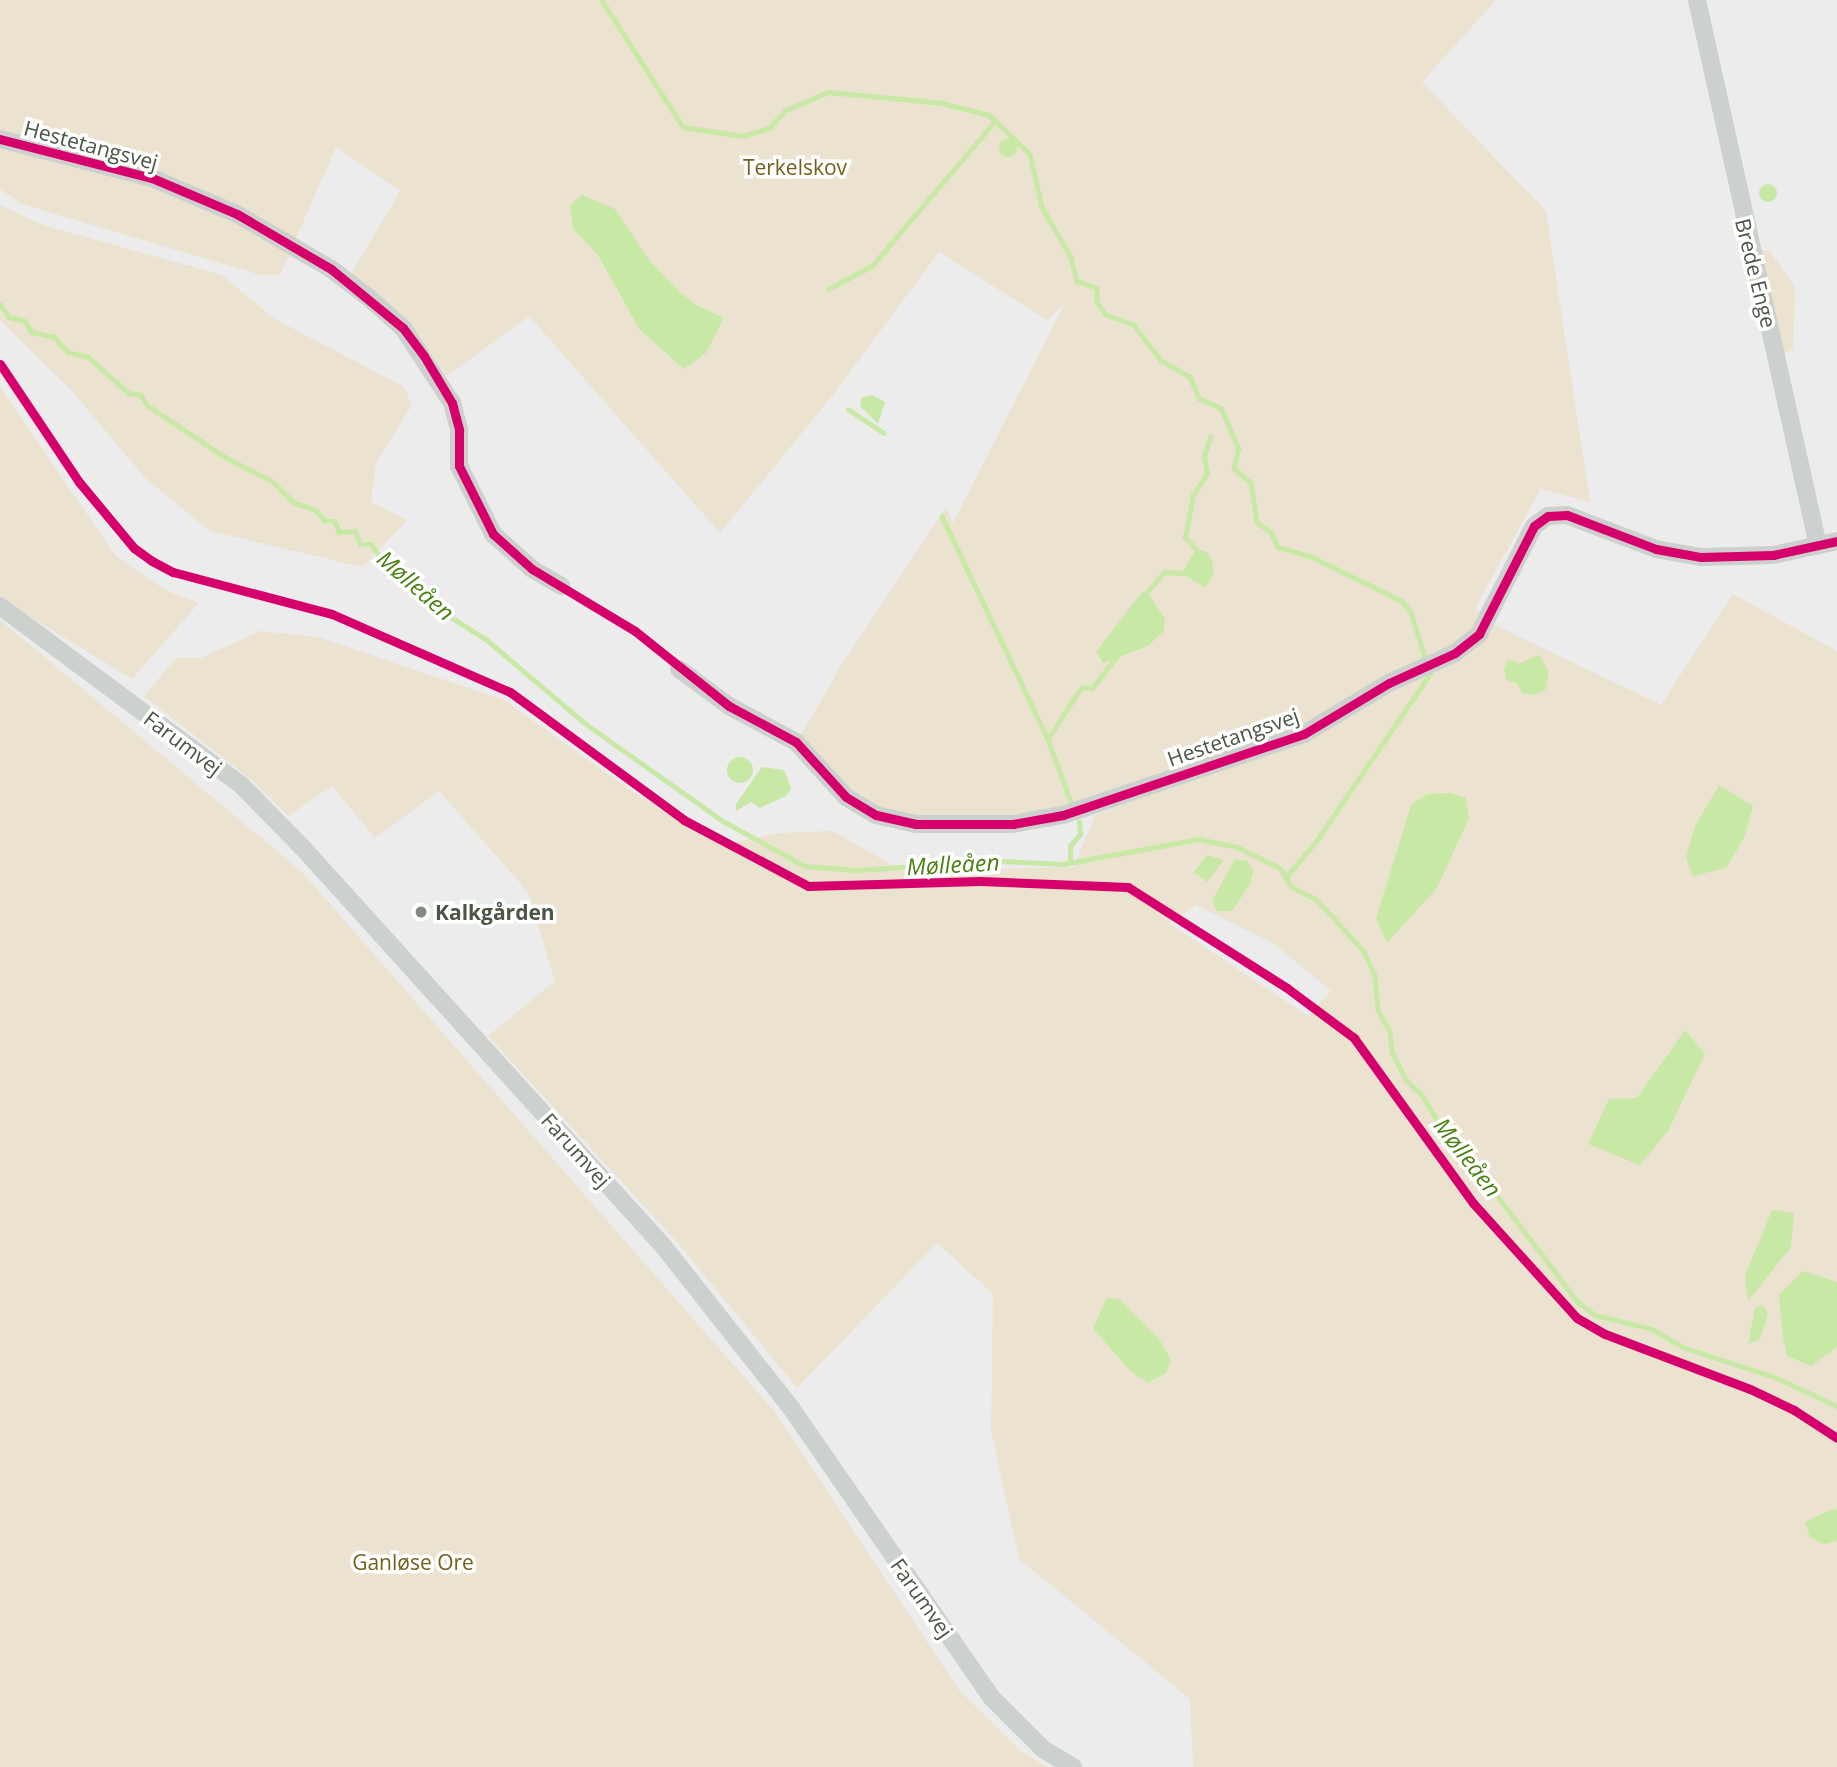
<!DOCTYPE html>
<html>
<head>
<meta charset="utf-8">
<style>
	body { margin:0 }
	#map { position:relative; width:1837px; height:1767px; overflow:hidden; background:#ececed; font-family:"Open Sans",sans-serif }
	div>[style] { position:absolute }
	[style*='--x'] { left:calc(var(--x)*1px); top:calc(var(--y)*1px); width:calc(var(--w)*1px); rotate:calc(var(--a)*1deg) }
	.green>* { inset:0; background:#ebe3d0 }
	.water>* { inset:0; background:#c8e8a6 }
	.round { border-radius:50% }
	.stream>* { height:4.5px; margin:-2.25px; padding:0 2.25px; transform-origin:2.25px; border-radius:2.25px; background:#c8e8a6 }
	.minor>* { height:18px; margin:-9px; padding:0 9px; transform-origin:9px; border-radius:9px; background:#cdd1cd }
	.cycleway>* { height:9px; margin:-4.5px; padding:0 4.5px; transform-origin:4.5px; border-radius:4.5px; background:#d6006c }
	.dots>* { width:19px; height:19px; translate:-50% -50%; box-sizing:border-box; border:4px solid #fff; border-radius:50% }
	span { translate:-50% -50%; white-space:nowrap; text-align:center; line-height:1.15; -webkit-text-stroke:7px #fff; paint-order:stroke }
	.street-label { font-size:21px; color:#495744 }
	.park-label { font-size:21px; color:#74601a }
	.poi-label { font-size:21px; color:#495744; font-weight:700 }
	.left { translate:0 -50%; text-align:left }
	.water-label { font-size:23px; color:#4b8112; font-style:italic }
</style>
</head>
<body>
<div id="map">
	<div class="green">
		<div style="clip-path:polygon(evenodd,0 0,1496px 0,1422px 82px,1546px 211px,1590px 502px,1541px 489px,1475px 608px,1497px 626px,1661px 705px,1733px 594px,1837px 651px,1837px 1767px,1193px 1767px,1190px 1699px,1019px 1559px,991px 1431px,993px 1294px,937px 1243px,797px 1388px,677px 1242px,488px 1036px,555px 981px,528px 892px,439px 791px,375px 838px,332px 786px,288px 816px,253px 781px,144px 696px,176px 658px,201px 658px,260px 631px,318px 637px,504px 700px,627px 788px,720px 845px,780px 833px,833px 831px,902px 871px,1074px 867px,1095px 815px,1185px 782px,1225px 762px,1219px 748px,1221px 755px,1053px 811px,1004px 819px,904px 817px,856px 798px,801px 735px,842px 664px,946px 507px,953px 523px,1065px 303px,1047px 320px,939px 252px,832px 396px,720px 533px,529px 316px,447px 376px,404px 318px,351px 274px,400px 191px,336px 147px,280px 275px,260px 275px,22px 204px,0 189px,0 0,615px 209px,650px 261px,680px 292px,696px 305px,724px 318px,706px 353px,639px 329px,598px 255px,615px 209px,0 0,1196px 905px,1273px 943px,1331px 991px,1308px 1016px,1169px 923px,1196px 905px)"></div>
		<div style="clip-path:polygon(0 205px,43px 225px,222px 275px,273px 318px,404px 387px,412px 405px,376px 463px,371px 502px,407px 520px,362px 567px,210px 531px,145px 478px,73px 392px,0 320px)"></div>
		<div style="clip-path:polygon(1769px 250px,1795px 287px,1793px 349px,1784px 354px,1761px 251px)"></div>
		<div style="clip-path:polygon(0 387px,115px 555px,165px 590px,199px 603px,132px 679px,0 598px)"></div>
		<div style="clip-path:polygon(0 620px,301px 871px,774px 1411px,959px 1690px,1022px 1752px,1047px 1767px,0 1767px)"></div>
	</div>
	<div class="water">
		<div class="round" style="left:999px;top:139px;width:18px;height:18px"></div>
		<div class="round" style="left:1759px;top:184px;width:18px;height:18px"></div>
		<div style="clip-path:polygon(582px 195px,615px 209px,650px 261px,680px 292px,696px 305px,724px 318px,706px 353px,684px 369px,639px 329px,598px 255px,573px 229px,570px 205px)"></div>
		<div style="clip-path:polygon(872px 395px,885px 402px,878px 424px,860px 406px,862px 397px)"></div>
		<div style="clip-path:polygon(1196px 549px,1207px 552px,1212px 561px,1214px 573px,1205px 588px,1182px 573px)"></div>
		<div style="clip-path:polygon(1142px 592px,1148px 593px,1165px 619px,1164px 631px,1148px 646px,1103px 663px,1096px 652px)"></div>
		<div style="clip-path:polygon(1539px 655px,1549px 672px,1546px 689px,1536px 695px,1522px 693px,1517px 683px,1506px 680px,1504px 669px,1508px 660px,1520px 663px)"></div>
		<div class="round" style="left:727px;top:757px;width:26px;height:26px"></div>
		<div style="clip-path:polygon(762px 767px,784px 770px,791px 788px,786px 796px,760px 808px,751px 802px,736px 811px,736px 804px)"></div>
		<div style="clip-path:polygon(1719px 785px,1753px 806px,1744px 838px,1726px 868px,1693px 876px,1686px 858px,1695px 826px)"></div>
		<div style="clip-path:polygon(1449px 793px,1466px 798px,1469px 818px,1437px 888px,1387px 943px,1376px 919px,1411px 805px,1427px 794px)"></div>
		<div style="clip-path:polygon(1207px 855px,1224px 860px,1207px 882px,1194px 872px)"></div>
		<div style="clip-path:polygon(1235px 859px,1247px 861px,1254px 870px,1250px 884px,1232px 911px,1217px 911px,1212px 901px)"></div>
		<div style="clip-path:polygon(1685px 1030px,1705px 1054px,1668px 1131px,1640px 1165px,1588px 1144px,1609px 1099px,1637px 1098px)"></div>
		<div style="clip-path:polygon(1772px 1210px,1794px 1213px,1791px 1247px,1748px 1301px,1745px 1276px)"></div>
		<div style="clip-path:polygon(1803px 1271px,1837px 1282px,1837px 1347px,1811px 1366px,1787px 1356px,1783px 1337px,1779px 1295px)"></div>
		<div style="clip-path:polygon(1107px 1298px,1119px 1299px,1159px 1339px,1171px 1360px,1166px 1373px,1148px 1383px,1130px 1371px,1093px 1328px)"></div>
		<div style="clip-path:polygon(1763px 1305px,1768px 1314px,1760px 1339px,1748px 1344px,1755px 1308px)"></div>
		<div style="clip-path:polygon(1832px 1509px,1837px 1510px,1837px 1541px,1825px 1544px,1810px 1538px,1805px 1522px)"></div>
	</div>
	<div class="stream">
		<div style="--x:602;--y:0;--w:151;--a:57.5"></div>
		<div style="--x:683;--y:127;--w:61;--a:8.5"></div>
		<div style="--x:743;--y:136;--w:27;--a:-17"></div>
		<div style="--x:769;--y:128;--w:25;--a:-47"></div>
		<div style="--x:786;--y:110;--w:46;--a:-23.2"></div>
		<div style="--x:828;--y:92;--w:115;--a:5.5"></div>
		<div style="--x:942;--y:103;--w:49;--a:14.3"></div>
		<div style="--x:989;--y:115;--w:57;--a:43.6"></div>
		<div style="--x:1030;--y:154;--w:54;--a:77.2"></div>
		<div style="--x:1042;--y:207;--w:58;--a:59.9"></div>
		<div style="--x:1071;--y:257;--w:25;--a:76"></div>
		<div style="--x:1077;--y:281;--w:21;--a:19"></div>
		<div style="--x:1097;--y:288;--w:14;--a:90"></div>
		<div style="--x:1097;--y:302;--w:14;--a:56"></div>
		<div style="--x:1105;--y:314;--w:31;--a:21"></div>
		<div style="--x:1134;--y:325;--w:44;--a:52.4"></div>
		<div style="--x:1161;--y:360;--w:34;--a:30"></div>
		<div style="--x:1190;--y:377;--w:24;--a:66"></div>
		<div style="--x:1200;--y:399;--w:23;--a:23"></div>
		<div style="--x:1221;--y:408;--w:45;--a:66.3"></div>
		<div style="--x:1239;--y:449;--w:20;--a:105"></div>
		<div style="--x:1234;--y:468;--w:23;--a:41"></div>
		<div style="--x:1251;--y:483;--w:39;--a:81"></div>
		<div style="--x:1257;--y:522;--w:17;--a:36"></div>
		<div style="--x:1271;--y:532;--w:17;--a:65"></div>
		<div style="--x:1278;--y:547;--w:33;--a:16"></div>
		<div style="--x:1310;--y:556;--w:102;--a:26.1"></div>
		<div style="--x:1402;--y:601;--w:14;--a:51"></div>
		<div style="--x:1411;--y:612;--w:51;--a:73"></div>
		<div style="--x:828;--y:289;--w:50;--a:-27.6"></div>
		<div style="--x:872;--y:266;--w:189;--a:-49.7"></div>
		<div style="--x:0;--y:304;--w:16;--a:55"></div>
		<div style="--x:9;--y:317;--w:16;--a:14"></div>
		<div style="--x:25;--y:321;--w:13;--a:58"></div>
		<div style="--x:32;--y:332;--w:23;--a:13"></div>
		<div style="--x:54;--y:337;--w:21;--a:47"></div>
		<div style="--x:68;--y:352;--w:21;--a:14"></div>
		<div style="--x:88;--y:357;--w:55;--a:41.3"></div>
		<div style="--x:129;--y:393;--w:12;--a:9"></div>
		<div style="--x:141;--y:395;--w:12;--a:59"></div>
		<div style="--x:147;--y:405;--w:94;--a:33.7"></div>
		<div style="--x:225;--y:457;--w:53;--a:27.1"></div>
		<div style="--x:272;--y:481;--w:32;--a:44"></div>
		<div style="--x:295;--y:503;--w:22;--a:18"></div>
		<div style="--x:316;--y:510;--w:14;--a:51"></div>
		<div style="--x:325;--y:521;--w:10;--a:0"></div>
		<div style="--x:335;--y:521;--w:12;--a:70"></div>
		<div style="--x:339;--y:532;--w:16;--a:-4"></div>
		<div style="--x:355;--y:531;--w:14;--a:69"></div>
		<div style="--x:360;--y:544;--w:11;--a:0"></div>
		<div style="--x:371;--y:544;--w:14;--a:54"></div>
		<div style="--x:379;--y:555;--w:16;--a:22"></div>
		<div style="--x:394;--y:561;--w:71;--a:46.1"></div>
		<div style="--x:443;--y:612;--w:52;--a:32.5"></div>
		<div style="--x:487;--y:640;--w:130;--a:40.3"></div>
		<div style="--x:586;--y:724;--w:168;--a:35.3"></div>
		<div style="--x:723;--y:821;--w:94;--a:28.8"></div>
		<div style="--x:805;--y:866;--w:51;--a:4.5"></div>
		<div style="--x:856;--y:870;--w:144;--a:-3.6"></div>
		<div style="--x:1000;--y:861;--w:63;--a:2.7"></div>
		<div style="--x:1063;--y:864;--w:138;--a:-10.4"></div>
		<div style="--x:1199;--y:839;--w:39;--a:12"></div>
		<div style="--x:1237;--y:847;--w:48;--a:26"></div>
		<div style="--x:1280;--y:868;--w:22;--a:58"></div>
		<div style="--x:1292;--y:887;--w:28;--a:27"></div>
		<div style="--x:1317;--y:900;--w:69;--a:47.3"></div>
		<div style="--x:1364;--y:951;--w:27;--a:66"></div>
		<div style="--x:1375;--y:976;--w:34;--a:85"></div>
		<div style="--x:1378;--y:1010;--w:25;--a:61"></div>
		<div style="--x:1390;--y:1032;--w:20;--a:84"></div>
		<div style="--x:1392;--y:1052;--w:31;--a:63"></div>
		<div style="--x:1406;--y:1080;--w:22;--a:43"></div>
		<div style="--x:1422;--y:1095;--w:56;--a:58.9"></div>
		<div style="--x:1451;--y:1143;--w:38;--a:45"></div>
		<div style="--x:1478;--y:1170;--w:166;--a:52.9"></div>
		<div style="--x:1578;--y:1302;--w:21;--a:37"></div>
		<div style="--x:1595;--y:1315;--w:59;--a:13.8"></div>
		<div style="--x:1652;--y:1329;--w:38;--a:30"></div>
		<div style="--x:1685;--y:1348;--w:95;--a:17.9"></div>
		<div style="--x:1775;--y:1377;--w:68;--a:25.1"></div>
		<div style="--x:848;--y:409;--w:43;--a:33.7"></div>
		<div style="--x:942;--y:516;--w:247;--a:64.6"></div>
		<div style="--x:1048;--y:739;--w:70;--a:70"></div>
		<div style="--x:1196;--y:549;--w:16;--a:-135"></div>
		<div style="--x:1185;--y:538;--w:44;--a:-79.5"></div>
		<div style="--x:1193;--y:495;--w:25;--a:-56"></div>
		<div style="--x:1207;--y:474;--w:17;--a:-100"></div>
		<div style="--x:1204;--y:457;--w:21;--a:-73"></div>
		<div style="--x:1143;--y:597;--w:33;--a:-50"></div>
		<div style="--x:1164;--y:572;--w:18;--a:3"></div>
		<div style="--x:1048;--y:739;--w:52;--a:-57.5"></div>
		<div style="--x:1076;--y:695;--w:10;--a:-53"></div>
		<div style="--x:1082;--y:687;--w:10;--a:6"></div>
		<div style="--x:1092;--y:688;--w:41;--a:-52"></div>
		<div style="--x:1070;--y:861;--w:15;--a:-90"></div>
		<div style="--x:1070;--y:846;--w:16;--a:-50"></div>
		<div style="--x:1080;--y:834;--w:12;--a:-95"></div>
		<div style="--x:1286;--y:877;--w:48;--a:-50"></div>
		<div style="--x:1317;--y:840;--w:201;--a:-55.8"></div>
	</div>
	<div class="minor">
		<div style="--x:1697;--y:0;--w:559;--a:77.5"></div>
		<div style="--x:0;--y:139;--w:157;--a:14.4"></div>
		<div style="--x:152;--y:178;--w:92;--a:23"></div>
		<div style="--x:237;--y:214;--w:109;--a:30.3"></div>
		<div style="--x:331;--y:269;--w:46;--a:37.1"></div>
		<div style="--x:368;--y:297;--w:47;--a:41.5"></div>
		<div style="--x:403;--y:328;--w:90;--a:56.8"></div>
		<div style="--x:452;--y:403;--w:28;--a:75"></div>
		<div style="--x:459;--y:430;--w:36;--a:90"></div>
		<div style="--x:459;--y:466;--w:76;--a:63.4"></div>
		<div style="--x:493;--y:534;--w:52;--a:41.9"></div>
		<div style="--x:532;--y:569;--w:34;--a:30"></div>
		<div style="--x:0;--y:606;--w:302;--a:36.6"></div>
		<div style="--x:242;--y:786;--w:86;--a:45.5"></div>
		<div style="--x:302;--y:847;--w:539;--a:47.85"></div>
		<div style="--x:664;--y:1247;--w:205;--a:51.7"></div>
		<div style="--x:791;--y:1408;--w:353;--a:55.3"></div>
		<div style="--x:992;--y:1698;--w:72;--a:45"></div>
		<div style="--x:1043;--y:1749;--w:35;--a:31"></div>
		<div style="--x:679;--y:669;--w:62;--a:36.5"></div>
		<div style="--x:729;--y:706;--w:76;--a:28.2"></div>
		<div style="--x:796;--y:742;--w:74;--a:47.7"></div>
		<div style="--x:846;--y:797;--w:35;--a:31"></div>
		<div style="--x:876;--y:815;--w:41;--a:12.7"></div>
		<div style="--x:916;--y:824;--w:97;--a:0"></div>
		<div style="--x:1013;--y:824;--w:51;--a:-10.2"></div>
		<div style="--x:1063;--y:815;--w:254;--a:-18.6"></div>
		<div style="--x:1304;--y:734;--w:99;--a:-31"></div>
		<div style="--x:1389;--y:683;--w:72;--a:-24.4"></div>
		<div style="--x:1455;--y:653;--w:31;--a:-38"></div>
		<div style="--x:1479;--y:634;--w:121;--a:-63"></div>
		<div style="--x:1534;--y:526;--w:17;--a:-36"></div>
		<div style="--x:1548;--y:516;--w:19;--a:-3"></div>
		<div style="--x:1567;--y:515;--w:95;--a:20.9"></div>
		<div style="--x:1656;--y:549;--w:46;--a:10.1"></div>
		<div style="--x:1701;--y:557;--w:72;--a:-1.6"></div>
		<div style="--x:1773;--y:555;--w:66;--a:-12.3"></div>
	</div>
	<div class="cycleway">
		<div style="--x:0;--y:139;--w:157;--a:14.4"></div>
		<div style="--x:152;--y:178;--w:92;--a:23"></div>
		<div style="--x:237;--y:214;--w:109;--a:30.3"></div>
		<div style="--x:331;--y:269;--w:93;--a:39.3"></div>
		<div style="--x:403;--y:328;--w:35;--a:53"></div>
		<div style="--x:424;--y:356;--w:55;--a:59.2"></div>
		<div style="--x:452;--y:403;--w:28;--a:75"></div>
		<div style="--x:459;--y:430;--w:36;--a:90"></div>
		<div style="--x:459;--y:466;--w:76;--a:63.4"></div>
		<div style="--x:493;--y:534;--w:52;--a:41.9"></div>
		<div style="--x:532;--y:569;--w:120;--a:31"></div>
		<div style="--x:635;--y:631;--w:120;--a:38.6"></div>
		<div style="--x:729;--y:706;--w:76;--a:28.2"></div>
		<div style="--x:796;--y:742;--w:74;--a:47.7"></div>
		<div style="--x:846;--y:797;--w:35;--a:31"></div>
		<div style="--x:876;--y:815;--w:41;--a:12.7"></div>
		<div style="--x:916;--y:824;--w:97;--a:0"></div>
		<div style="--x:1013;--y:824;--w:51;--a:-10.2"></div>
		<div style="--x:1063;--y:815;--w:254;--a:-18.6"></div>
		<div style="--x:1304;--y:734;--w:99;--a:-31"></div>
		<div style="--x:1389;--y:683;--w:72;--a:-24.4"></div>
		<div style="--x:1455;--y:653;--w:31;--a:-38"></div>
		<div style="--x:1479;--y:634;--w:121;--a:-63"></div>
		<div style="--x:1534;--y:526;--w:17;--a:-36"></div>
		<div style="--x:1548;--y:516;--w:19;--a:-3"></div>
		<div style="--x:1567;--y:515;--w:95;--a:20.9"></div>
		<div style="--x:1656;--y:549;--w:46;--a:10.1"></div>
		<div style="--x:1701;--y:557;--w:72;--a:-1.6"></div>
		<div style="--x:1773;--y:555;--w:66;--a:-12.3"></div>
		<div style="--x:0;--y:364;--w:142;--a:56.2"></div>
		<div style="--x:79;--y:482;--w:86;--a:50.2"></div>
		<div style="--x:134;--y:548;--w:22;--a:36"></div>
		<div style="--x:152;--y:561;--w:24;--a:28"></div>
		<div style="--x:173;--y:572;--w:164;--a:14.8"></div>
		<div style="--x:332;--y:614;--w:194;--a:23.7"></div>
		<div style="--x:510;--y:692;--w:216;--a:36.3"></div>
		<div style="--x:684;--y:820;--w:140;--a:28"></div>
		<div style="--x:808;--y:886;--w:172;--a:-1.7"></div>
		<div style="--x:980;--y:881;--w:148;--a:2.3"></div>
		<div style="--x:1128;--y:887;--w:188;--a:32.4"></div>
		<div style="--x:1287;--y:988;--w:84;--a:36.7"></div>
		<div style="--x:1354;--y:1038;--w:203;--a:54.2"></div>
		<div style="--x:1473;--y:1203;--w:155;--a:47.9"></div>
		<div style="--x:1577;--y:1318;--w:32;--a:30"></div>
		<div style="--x:1605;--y:1334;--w:155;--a:20.8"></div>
		<div style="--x:1750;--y:1389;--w:49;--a:25.5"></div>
		<div style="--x:1794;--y:1410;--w:51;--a:33.1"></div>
	</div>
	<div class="dots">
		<div style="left:421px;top:912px;background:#828b7f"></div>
	</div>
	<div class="street-label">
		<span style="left:91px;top:145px;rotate:15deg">Hestetangsvej</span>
		<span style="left:1756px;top:273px;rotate:76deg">Brede Enge</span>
		<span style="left:1233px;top:737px;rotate:-19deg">Hestetangsvej</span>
		<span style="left:183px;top:743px;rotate:37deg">Farumvej</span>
		<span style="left:576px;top:1150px;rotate:48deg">Farumvej</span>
		<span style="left:922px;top:1598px;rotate:55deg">Farumvej</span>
	</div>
	<div class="park-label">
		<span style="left:795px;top:167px">Terkelskov</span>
		<span style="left:413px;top:1562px">Ganløse Ore</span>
	</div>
	<div class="poi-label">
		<span class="left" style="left:435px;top:912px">Kalkgården</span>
	</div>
	<div class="water-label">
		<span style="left:416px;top:585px;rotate:41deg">Mølleåen</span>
		<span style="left:953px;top:864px;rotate:-3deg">Mølleåen</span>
		<span style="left:1468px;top:1157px;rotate:52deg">Mølleåen</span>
	</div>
</div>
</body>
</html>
